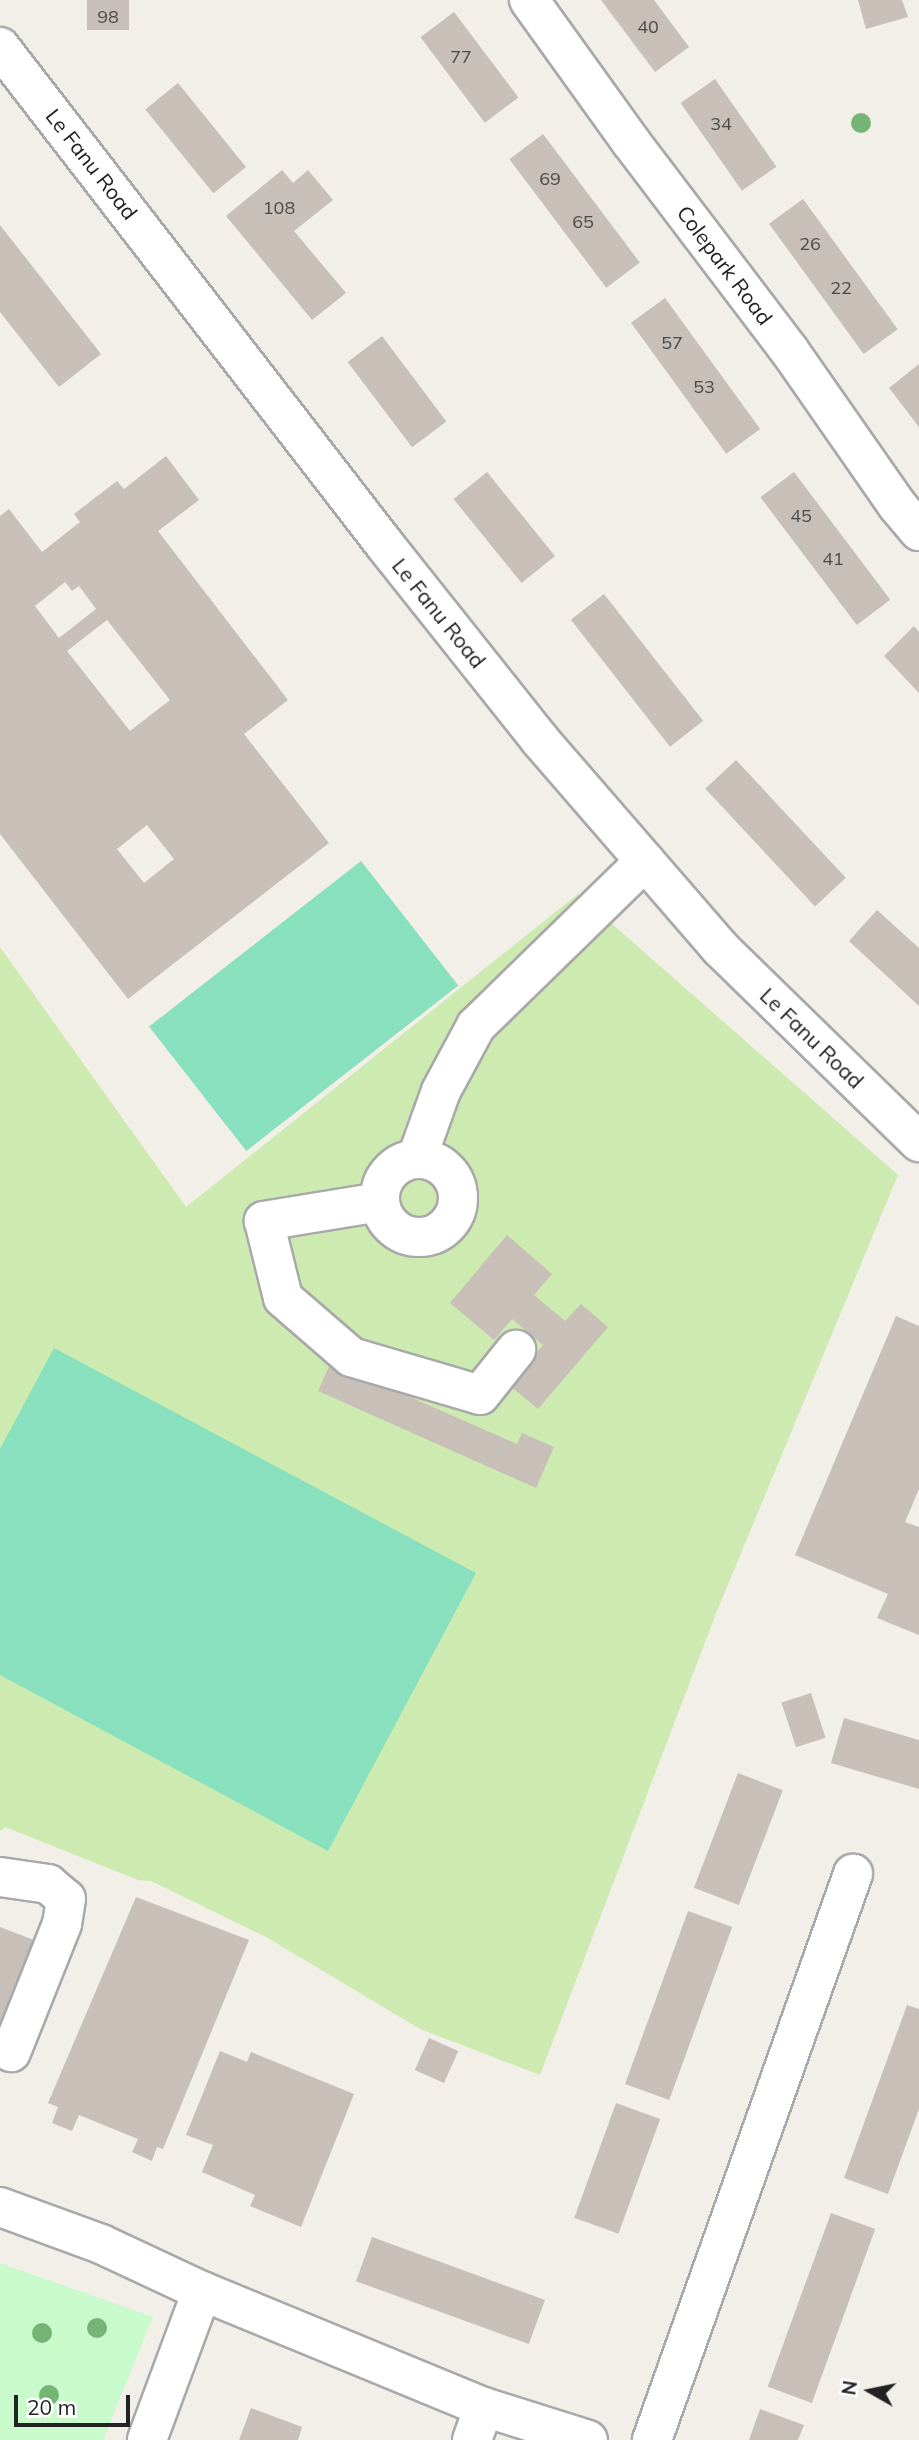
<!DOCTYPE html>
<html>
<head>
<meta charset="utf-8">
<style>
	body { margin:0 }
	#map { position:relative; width:919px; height:2440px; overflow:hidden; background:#f2efe9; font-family:Mulish,sans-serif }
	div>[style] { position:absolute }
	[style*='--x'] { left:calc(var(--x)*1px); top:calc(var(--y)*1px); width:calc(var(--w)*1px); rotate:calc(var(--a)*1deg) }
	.grass>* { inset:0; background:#cdebb0 }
	.park>* { inset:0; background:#c8facc }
	.pitch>* { inset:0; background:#88e0be; transform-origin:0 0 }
	.building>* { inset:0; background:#c7bfb8; transform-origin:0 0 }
	.roads { filter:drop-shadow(2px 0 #a9a9a9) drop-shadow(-2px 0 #a9a9a9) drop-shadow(0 2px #a9a9a9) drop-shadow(0 -2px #a9a9a9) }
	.minor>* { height:38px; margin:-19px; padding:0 19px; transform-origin:19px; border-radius:19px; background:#fff }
	.minor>.ring { margin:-19px; padding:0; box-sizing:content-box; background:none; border:38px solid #fff; border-radius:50% }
	.trees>* { width:20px; height:20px; margin:-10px; border-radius:50%; background:#74b475 }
	span { translate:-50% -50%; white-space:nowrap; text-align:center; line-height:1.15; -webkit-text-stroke:5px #fff; paint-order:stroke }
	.number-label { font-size:18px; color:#4b4948 }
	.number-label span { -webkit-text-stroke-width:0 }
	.street-label { font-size:21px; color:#222 }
	.north { position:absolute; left:835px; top:2356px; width:70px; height:70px; -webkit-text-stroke:5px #fff; paint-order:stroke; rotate:279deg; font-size:19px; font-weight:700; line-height:28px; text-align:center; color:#222 }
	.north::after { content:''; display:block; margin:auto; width:24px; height:32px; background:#222; clip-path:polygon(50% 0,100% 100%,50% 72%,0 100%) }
	.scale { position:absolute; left:14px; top:2395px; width:116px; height:32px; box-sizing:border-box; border:4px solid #222; border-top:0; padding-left:9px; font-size:21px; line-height:24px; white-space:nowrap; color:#222; -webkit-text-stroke:5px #fff; paint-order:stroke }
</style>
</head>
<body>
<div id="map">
	<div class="grass">
		<div style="clip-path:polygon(578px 894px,898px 1175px,717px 1611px,540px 2075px,420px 2029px,266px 1937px,151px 1881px,138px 1880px,5px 1827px,0 1831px,0 947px,186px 1207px)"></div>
	</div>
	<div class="park">
		<div style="clip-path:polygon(0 2263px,153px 2317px,103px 2440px,0 2440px)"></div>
	</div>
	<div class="pitch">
		<div style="left:361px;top:861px;width:158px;height:269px;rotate:52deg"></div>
		<div style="clip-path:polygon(54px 1348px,476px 1573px,328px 1851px,0 1675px,0 1449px)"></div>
	</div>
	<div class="building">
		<div style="left:87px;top:0;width:42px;height:30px"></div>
		<div style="clip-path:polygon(601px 0,654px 0,689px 47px,655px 72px)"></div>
		<div style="clip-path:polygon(858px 0,902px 0,908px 17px,866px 29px)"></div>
		<div style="left:454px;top:12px;width:107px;height:42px;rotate:53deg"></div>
		<div style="left:715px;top:79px;width:107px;height:42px;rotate:55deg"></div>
		<div style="left:178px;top:83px;width:108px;height:42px;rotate:51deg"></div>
		<div style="left:543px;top:134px;width:161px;height:42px;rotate:53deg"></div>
		<div style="clip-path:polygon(282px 170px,293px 183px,308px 170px,333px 200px,294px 231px,346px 293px,312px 320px,226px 216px)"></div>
		<div style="left:803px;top:199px;width:161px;height:42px;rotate:54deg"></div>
		<div style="clip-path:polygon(0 225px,101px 354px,59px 387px,0 312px)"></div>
		<div style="left:665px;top:298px;width:162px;height:42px;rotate:54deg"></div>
		<div style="left:382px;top:336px;width:107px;height:43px;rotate:53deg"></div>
		<div style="clip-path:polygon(919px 364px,919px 427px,889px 388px)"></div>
		<div style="clip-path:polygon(evenodd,166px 456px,199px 500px,158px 531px,288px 700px,244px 734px,329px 843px,128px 999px,0 834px,0 516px,9px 509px,42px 552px,80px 522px,74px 514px,117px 481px,124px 489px,166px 456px,65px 582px,72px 591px,79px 586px,96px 609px,59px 638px,35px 606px,65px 582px,166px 456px,107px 620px,170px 700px,130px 731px,67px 651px,107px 620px,166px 456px,147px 825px,174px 859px,144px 883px,117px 849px,147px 825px)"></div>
		<div style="left:487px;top:472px;width:108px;height:43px;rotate:51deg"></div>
		<div style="left:794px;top:472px;width:160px;height:42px;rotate:53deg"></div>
		<div style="left:604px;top:594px;width:161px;height:42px;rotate:52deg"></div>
		<div style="clip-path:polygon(914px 626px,919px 632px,919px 693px,884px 656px)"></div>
		<div style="left:736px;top:760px;width:161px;height:42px;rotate:47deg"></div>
		<div style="clip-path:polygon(877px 910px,919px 948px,919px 1006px,849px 941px)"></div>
		<div style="clip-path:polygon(507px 1235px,552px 1274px,534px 1295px,565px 1321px,581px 1304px,608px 1327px,538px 1409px,509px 1385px,543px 1345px,512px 1319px,494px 1340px,450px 1303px)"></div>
		<div style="clip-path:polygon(896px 1316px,919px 1326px,919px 1489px,905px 1522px,919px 1527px,919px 1635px,877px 1618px,888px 1594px,795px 1555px)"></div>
		<div style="clip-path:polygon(331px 1362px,517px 1444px,522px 1433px,554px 1447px,536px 1488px,318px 1391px)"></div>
		<div style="left:811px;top:1693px;width:47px;height:31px;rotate:72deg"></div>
		<div style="clip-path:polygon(844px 1718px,919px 1740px,919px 1789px,831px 1763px)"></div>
		<div style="left:738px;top:1773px;width:48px;height:123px;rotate:21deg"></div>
		<div style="clip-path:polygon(136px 1897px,249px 1940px,163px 2149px,157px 2147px,152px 2161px,132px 2152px,138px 2139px,79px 2115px,72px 2131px,52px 2123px,58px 2107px,48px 2103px)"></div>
		<div style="left:688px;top:1911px;width:47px;height:184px;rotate:20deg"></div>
		<div style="clip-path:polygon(0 1927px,34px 1940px,0 2028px)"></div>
		<div style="clip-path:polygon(907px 2005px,919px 2009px,919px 2109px,888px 2194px,844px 2178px)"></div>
		<div style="left:429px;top:2038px;width:32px;height:35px;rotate:24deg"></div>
		<div style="clip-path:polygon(220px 2051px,247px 2062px,251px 2052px,354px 2094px,301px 2227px,250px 2206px,255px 2195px,202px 2172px,213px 2145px,186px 2135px)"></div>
		<div style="left:616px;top:2103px;width:47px;height:122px;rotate:20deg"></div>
		<div style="left:831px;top:2213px;width:47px;height:185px;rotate:20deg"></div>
		<div style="left:372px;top:2237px;width:184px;height:47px;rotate:20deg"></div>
		<div style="clip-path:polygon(251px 2408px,302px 2427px,298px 2440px,239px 2440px)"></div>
		<div style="clip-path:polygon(760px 2409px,804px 2425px,798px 2440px,749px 2440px)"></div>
	</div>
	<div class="roads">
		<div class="minor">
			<div style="--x:529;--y:0;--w:175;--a:54.3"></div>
			<div style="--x:631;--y:142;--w:261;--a:52.8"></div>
			<div style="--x:789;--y:350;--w:189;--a:55.1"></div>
			<div style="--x:897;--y:505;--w:34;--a:50"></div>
			<div style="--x:0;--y:47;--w:629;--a:52.29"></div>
			<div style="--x:385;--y:545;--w:249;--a:51.5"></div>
			<div style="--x:540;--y:740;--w:275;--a:49.1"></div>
			<div style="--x:720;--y:948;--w:278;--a:44.3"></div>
			<div style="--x:417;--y:1158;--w:71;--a:-70.3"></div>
			<div style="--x:441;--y:1091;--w:74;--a:-61.7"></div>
			<div style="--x:476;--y:1026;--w:236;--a:-44.3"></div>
			<div class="ring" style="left:380px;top:1159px;width:40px;height:40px"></div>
			<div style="--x:380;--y:1202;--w:118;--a:170.7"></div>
			<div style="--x:264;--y:1221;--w:79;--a:76.1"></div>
			<div style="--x:283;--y:1298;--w:90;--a:40.9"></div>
			<div style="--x:351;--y:1357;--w:134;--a:16.4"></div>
			<div style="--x:480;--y:1395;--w:58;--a:-51.3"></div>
			<div style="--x:0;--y:1877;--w:49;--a:8.3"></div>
			<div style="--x:48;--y:1884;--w:23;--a:40"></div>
			<div style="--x:66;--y:1899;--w:25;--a:99"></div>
			<div style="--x:62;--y:1924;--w:138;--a:111.7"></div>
			<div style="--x:0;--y:2207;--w:108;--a:20.1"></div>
			<div style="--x:101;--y:2244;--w:111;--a:25"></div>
			<div style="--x:202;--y:2291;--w:159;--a:110.3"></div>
			<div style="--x:202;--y:2291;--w:305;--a:22.4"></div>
			<div style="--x:484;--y:2407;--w:109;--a:17.6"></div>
			<div style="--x:472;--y:2440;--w:35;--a:-70"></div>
			<div style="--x:652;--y:2440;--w:601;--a:-70.45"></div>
		</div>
	</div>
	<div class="trees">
		<div style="left:861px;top:123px"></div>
		<div style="left:97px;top:2328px"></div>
		<div style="left:42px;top:2333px"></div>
		<div style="left:49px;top:2395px"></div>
	</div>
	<div class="number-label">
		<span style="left:108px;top:17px">98</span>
		<span style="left:648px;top:27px">40</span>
		<span style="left:461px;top:57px">77</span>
		<span style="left:721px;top:124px">34</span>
		<span style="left:550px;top:179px">69</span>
		<span style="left:279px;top:208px">108</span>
		<span style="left:583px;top:222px">65</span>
		<span style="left:810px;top:244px">26</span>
		<span style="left:841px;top:288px">22</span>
		<span style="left:672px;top:343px">57</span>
		<span style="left:704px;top:387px">53</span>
		<span style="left:801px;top:516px">45</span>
		<span style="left:833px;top:559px">41</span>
	</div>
	<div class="street-label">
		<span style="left:92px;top:164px;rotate:52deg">Le Fanu Road</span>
		<span style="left:725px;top:265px;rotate:53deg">Colepark Road</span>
		<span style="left:439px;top:613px;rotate:51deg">Le Fanu Road</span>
		<span style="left:812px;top:1038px;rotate:44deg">Le Fanu Road</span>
	</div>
	<div class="north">N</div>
	<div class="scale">20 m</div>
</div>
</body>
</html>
